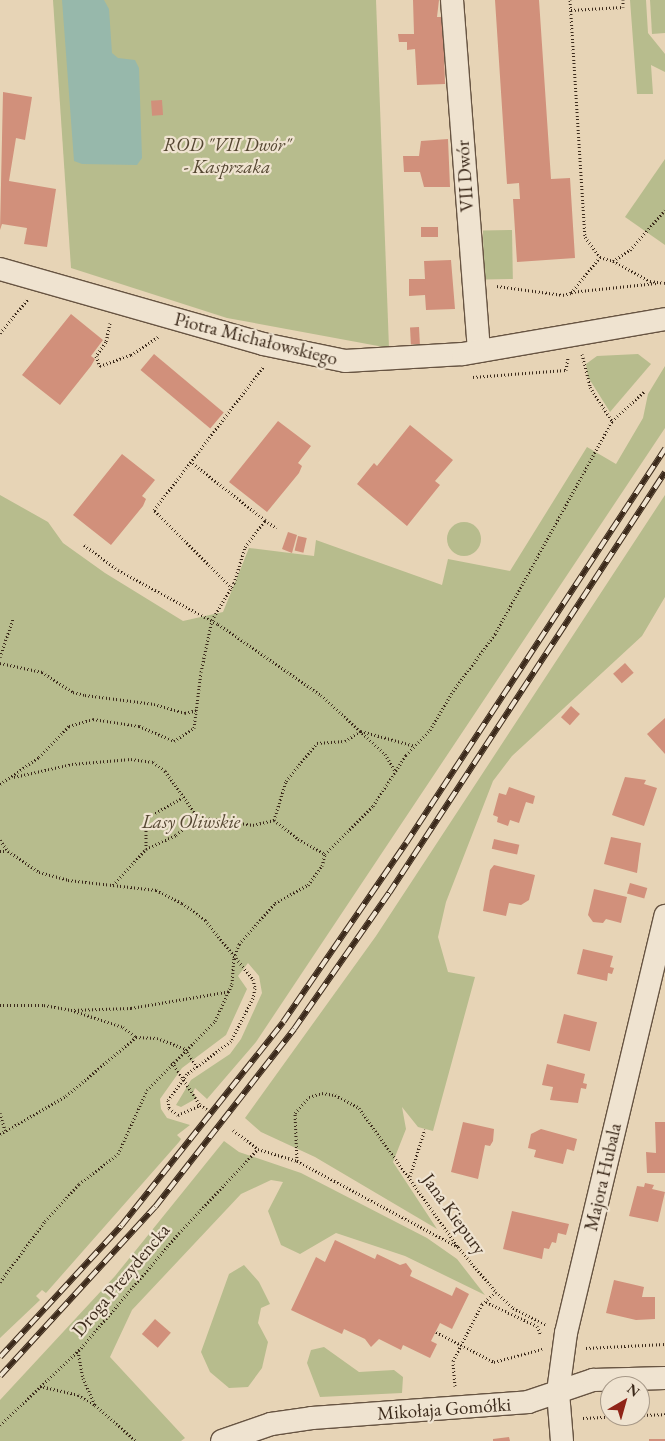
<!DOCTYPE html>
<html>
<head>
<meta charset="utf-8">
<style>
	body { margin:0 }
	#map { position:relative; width:665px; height:1441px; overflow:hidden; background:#e7d4b6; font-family:"EB Garamond",serif }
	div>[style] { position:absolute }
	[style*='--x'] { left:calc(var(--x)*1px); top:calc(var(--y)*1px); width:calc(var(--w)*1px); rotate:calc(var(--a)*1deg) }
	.green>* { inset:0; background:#b7bc8d; transform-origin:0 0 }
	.round { border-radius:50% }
	.water>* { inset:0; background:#97b8ab }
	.building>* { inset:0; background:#d1907b; transform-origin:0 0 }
	.path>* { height:3px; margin-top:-1.5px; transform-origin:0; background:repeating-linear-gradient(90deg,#3c2a1b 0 1px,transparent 0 3.5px) }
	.roads { filter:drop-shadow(1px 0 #675442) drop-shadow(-1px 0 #675442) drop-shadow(0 1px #675442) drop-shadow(0 -1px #675442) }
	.street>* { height:22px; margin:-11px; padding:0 11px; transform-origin:11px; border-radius:11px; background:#efe3d0 }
	.rail>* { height:5.5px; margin-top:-2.75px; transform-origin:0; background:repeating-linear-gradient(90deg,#efe3d0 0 11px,#3c2a1b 0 22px); box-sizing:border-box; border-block:1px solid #3c2a1b }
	span { translate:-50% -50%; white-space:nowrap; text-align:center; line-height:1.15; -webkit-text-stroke:4.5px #efe3d0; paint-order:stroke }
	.park-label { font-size:19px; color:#554732; font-style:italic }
	.street-label { font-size:19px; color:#3c2a1b }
	.north { position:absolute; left:600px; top:1376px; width:50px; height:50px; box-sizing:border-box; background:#efe3d0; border:1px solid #a79988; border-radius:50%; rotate:38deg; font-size:14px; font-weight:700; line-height:20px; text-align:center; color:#3c2a1b }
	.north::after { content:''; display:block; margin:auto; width:18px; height:22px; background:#8f2418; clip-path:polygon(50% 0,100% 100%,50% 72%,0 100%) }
</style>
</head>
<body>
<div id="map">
	<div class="green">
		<div style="clip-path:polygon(53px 0,376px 0,389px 348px,227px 318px,71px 268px)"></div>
		<div style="clip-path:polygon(630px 0,646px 0,648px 33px,665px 54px,665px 72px,651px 65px,653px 94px,637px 94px)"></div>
		<div style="clip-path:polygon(650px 0,665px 0,665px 33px,652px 34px)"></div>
		<div style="clip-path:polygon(665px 159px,665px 245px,625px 217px)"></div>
		<div style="left:512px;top:230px;width:49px;height:29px;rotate:89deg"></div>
		<div style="clip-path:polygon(638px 354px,651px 364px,610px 412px,588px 377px,586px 364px,597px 356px)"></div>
		<div style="clip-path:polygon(665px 366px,665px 428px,256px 1042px,207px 1099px,195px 1088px,193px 1093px,197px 1098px,181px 1107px,176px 1105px,191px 1080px,230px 1054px,241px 1039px,262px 993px,259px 976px,248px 963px,238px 976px,247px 989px,226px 1035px,182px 1068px,160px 1099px,161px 1109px,167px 1118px,190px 1125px,177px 1135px,181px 1139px,179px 1142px,46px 1293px,42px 1290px,36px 1296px,40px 1300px,0 1338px,0 495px,48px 522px,63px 543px,105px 573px,183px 621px,223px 612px,249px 548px,314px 556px,316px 540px,442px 585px,448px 559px,510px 571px,587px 447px,616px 464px,643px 418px,648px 394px)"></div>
		<div style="clip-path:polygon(665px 495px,665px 597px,642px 636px,512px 756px,493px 781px,446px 902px,438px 937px,448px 972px,475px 977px,433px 1131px,418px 1127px,402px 1107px,406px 1129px,393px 1162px,437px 1229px,315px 1157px,261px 1132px,245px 1118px,376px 936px)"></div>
		<div class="round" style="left:447px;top:522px;width:34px;height:34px"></div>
		<div style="clip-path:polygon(224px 1141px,239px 1152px,301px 1173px,427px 1238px,457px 1259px,485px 1295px,405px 1256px,336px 1233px,300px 1254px,281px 1245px,268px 1211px,283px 1182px,271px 1180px,241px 1194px,132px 1310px,110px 1357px,185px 1438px,181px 1441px,0 1441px,0 1400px,115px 1276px)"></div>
		<div style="clip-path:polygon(244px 1265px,259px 1282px,270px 1304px,261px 1308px,258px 1323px,268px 1342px,262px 1368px,248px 1387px,229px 1388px,210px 1372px,201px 1352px,229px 1274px)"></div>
		<div style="clip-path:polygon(324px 1347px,359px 1372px,394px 1370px,403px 1377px,402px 1393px,320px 1397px,307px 1363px,311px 1350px)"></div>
	</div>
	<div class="water">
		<div style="clip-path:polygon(62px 0,104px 0,109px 9px,112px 53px,118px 58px,135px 60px,139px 68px,142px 158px,137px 165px,82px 164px,74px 161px)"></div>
	</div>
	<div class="building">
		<div style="clip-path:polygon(413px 0,439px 0,437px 17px,443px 17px,445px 84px,417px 85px,415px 49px,407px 50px,407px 42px,399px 42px,398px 34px,414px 34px)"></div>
		<div style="clip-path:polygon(495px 0,539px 0,551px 179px,570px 178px,575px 258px,517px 262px,513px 199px,520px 199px,519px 183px,507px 184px)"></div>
		<div style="clip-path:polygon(3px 92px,32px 97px,25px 140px,16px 138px,9px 181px,56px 189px,47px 247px,24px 244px,27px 228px,2px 224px,0 230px)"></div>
		<div style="left:162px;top:100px;width:15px;height:11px;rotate:86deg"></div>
		<div style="clip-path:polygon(448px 139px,450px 187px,424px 187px,420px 172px,404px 172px,403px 156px,419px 156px,421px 141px)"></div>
		<div style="left:421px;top:227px;width:17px;height:10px"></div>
		<div style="clip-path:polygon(451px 260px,455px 309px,426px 310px,425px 295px,409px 296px,409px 279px,425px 279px,424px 261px)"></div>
		<div style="clip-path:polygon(71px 314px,103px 340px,91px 356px,95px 359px,91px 366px,60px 405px,22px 375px)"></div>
		<div style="left:419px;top:327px;width:17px;height:9px;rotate:87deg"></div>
		<div style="left:154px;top:354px;width:91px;height:21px;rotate:40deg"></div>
		<div style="clip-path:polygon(278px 421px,311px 446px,298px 463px,302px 466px,299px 473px,267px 512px,229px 482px)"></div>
		<div style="clip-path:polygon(410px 425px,453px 460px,435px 481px,440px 485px,407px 526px,357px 484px,374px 463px,377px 466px)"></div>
		<div style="clip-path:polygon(122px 454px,155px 480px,142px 496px,146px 499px,143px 506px,111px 545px,73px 515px)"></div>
		<div style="clip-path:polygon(288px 532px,297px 535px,292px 553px,282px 549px)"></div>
		<div style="left:298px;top:536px;width:9px;height:15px;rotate:13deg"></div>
		<div style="left:625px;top:663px;width:13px;height:16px;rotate:48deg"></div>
		<div style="left:571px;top:706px;width:12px;height:15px;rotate:42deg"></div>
		<div style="clip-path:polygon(665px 718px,665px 754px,647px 734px)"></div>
		<div style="clip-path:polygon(625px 777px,646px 780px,644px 784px,657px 788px,644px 826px,612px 815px)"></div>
		<div style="clip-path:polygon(509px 787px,535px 796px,533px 804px,526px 802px,519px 823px,510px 820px,508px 826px,497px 822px,498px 817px,493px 815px,499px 793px,506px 795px)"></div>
		<div style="clip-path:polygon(611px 837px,641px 843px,637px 873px,604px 864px)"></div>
		<div style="left:494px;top:839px;width:26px;height:10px;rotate:13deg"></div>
		<div style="clip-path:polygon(494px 865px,535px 875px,529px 900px,521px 905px,509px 903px,506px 916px,483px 911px,490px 870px)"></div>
		<div style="left:630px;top:883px;width:18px;height:11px;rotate:16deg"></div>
		<div style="clip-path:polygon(594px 889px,627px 897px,621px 923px,606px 919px,603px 923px,593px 922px,588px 915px)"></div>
		<div style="clip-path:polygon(583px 949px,613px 956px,610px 967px,614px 968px,612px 974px,608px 973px,607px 981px,577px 974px)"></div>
		<div style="left:564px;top:1014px;width:34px;height:30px;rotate:14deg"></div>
		<div style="clip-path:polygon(547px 1064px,585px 1074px,583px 1083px,587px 1084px,586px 1089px,581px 1088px,578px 1103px,550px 1100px,553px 1087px,542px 1085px)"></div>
		<div style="clip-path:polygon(463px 1122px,494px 1129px,493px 1141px,490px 1146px,485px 1145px,478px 1179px,451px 1172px)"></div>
		<div style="clip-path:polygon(655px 1122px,665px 1122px,665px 1173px,647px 1173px,646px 1152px,656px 1153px)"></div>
		<div style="clip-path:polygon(541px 1129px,577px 1139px,574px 1151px,567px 1149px,563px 1164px,534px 1157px,536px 1150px,528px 1148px,531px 1134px)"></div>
		<div style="clip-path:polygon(645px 1183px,654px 1185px,652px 1189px,665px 1192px,658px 1222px,629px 1216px,637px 1186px,644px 1187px)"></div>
		<div style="clip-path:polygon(512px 1211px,569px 1224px,566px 1235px,558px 1233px,556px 1243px,552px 1242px,549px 1249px,544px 1248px,542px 1259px,503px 1249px)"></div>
		<div style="clip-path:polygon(335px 1240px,375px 1259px,377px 1254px,400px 1265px,406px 1263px,412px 1271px,410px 1276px,452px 1296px,456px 1287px,469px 1294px,452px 1329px,440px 1323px,431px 1341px,437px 1344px,430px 1358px,403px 1345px,401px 1350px,379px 1339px,371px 1347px,365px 1339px,344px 1329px,342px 1334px,291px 1310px,316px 1257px,325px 1262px)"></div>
		<div style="clip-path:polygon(614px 1280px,644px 1287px,642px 1297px,655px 1297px,655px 1319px,636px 1320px,606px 1313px)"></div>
		<div style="left:155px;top:1319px;width:21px;height:20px;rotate:41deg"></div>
		<div style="clip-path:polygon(509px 1437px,510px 1441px,493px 1441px,493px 1439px)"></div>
		<div style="left:649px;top:1439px;width:16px;height:2px"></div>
	</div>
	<div class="path">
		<div style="--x:570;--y:0;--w:237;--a:86.4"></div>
		<div style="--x:585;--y:237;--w:25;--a:53"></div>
		<div style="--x:571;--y:10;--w:52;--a:-3.3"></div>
		<div style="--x:623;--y:7;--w:7;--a:-90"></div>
		<div style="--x:613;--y:261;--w:20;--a:-33"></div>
		<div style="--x:630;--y:250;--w:53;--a:-48.8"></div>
		<div style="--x:497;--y:286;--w:67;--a:7.8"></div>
		<div style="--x:563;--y:295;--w:8;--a:-14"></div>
		<div style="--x:571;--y:293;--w:46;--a:-51.1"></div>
		<div style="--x:600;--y:257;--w:14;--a:17"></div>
		<div style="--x:613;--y:261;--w:42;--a:28.4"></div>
		<div style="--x:650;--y:281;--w:15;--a:8"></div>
		<div style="--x:571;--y:292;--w:86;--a:-6"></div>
		<div style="--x:110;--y:323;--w:19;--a:102"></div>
		<div style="--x:106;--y:342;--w:17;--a:126"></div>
		<div style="--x:96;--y:356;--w:11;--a:68"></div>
		<div style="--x:100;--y:366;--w:33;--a:-20"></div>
		<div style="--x:131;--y:355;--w:34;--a:-34"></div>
		<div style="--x:0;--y:333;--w:44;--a:-50.5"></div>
		<div style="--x:582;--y:354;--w:34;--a:76"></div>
		<div style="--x:590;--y:387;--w:40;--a:57.1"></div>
		<div style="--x:473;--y:377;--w:93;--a:-4.3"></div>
		<div style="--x:566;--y:370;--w:13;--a:-81"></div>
		<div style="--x:265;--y:520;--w:14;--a:36"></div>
		<div style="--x:84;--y:545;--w:42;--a:36.3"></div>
		<div style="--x:118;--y:570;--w:114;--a:28.4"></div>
		<div style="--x:218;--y:624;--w:125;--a:34.6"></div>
		<div style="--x:321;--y:695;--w:87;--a:42.7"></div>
		<div style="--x:385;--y:754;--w:21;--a:59"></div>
		<div style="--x:232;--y:588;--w:110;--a:-135"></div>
		<div style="--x:154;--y:510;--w:181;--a:-52.6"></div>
		<div style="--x:0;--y:657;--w:40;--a:-71.1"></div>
		<div style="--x:0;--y:663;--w:43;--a:12.1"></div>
		<div style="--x:42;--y:672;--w:37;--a:33"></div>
		<div style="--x:73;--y:692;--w:12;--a:14"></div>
		<div style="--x:85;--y:695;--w:70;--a:7.4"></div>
		<div style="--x:154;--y:704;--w:32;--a:16"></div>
		<div style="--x:185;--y:713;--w:13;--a:-13"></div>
		<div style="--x:14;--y:777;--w:59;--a:-12.6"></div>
		<div style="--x:72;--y:764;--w:59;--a:-4.8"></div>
		<div style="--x:131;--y:759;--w:22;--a:8"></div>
		<div style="--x:153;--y:762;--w:15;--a:37"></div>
		<div style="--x:165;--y:771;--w:57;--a:54.3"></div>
		<div style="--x:0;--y:784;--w:47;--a:-34.7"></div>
		<div style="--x:39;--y:757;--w:43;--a:-45.9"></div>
		<div style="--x:69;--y:726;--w:25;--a:-16"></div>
		<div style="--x:93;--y:719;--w:47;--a:8.7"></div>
		<div style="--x:139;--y:726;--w:38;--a:23"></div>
		<div style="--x:174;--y:741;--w:24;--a:-33"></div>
		<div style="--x:194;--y:728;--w:56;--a:-82.9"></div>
		<div style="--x:201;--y:672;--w:53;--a:-78.1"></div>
		<div style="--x:212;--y:620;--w:43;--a:-59.3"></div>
		<div style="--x:234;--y:583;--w:38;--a:-73"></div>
		<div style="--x:245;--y:547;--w:34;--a:-53"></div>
		<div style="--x:265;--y:520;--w:94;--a:-141.9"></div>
		<div style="--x:274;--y:820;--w:41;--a:-72.9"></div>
		<div style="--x:286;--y:781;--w:49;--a:-50.8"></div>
		<div style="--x:317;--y:743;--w:28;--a:-4"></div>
		<div style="--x:345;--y:741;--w:19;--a:-32"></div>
		<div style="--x:361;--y:731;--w:56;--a:15.5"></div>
		<div style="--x:0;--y:840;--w:14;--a:54"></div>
		<div style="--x:8;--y:851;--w:37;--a:34"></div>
		<div style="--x:39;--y:872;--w:30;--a:15"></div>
		<div style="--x:68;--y:880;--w:89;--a:6.5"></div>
		<div style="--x:156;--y:890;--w:29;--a:27"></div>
		<div style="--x:182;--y:903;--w:29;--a:36"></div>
		<div style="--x:205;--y:920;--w:76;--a:50.9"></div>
		<div style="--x:253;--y:979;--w:9;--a:77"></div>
		<div style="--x:255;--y:988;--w:10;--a:101"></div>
		<div style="--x:253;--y:998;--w:48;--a:117.1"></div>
		<div style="--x:231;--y:1041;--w:55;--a:143.1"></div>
		<div style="--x:187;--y:1074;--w:32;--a:126"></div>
		<div style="--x:168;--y:1100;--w:8;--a:83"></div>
		<div style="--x:169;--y:1108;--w:11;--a:38"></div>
		<div style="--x:178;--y:1115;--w:24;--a:-24"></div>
		<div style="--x:200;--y:1105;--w:8;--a:30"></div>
		<div style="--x:146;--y:849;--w:31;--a:-90"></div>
		<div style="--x:146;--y:818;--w:41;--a:-29.1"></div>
		<div style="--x:0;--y:851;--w:7;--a:0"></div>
		<div style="--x:113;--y:885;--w:49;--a:-47.5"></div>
		<div style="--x:146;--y:849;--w:33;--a:-25"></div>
		<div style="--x:176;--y:835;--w:28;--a:-39"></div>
		<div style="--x:198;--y:817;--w:56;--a:8.3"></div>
		<div style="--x:253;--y:825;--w:22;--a:-13"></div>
		<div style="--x:274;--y:820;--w:31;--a:38"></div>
		<div style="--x:298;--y:839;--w:31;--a:29"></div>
		<div style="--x:0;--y:1005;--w:44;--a:0"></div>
		<div style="--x:44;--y:1005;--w:27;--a:10"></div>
		<div style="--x:71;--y:1010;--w:55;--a:18.1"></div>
		<div style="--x:123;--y:1027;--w:16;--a:38"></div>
		<div style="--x:71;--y:1010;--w:60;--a:-1.9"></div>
		<div style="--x:131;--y:1008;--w:100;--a:-9.7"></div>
		<div style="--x:172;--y:1062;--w:51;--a:56.9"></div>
		<div style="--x:0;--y:1113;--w:18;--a:74"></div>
		<div style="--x:233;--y:1130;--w:31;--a:37"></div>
		<div style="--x:258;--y:1149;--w:41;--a:17.1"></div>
		<div style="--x:297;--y:1161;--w:183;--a:28.1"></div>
		<div style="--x:0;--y:1134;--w:76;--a:-29.9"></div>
		<div style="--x:66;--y:1096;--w:92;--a:-40.1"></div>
		<div style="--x:136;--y:1037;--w:21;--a:3"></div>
		<div style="--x:157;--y:1038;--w:30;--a:21"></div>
		<div style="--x:185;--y:1049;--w:22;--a:56"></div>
		<div style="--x:297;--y:1161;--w:48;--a:-92.4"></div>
		<div style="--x:295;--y:1113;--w:21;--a:-49"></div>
		<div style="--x:309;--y:1097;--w:14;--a:-17"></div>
		<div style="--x:322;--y:1093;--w:13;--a:9"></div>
		<div style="--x:335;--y:1095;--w:27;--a:28"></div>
		<div style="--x:359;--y:1108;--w:171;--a:54.5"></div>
		<div style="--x:458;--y:1247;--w:59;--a:49.8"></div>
		<div style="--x:496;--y:1292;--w:23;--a:43"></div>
		<div style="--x:513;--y:1308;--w:38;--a:27"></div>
		<div style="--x:410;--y:1176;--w:49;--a:-72.3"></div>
		<div style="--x:0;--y:1282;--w:76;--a:-53.6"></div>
		<div style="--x:45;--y:1221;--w:50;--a:-47.4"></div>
		<div style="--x:79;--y:1184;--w:49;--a:-37.6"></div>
		<div style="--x:118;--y:1154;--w:70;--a:-65.6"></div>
		<div style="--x:147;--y:1090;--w:97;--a:-45.4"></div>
		<div style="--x:215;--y:1021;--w:41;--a:-65.3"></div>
		<div style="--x:232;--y:984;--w:26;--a:-86"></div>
		<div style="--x:234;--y:958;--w:15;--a:-70"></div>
		<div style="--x:239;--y:944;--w:55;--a:-48.7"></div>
		<div style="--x:275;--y:903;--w:38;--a:-29"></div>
		<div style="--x:308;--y:885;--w:24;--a:-54"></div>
		<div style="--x:322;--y:866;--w:12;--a:-76"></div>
		<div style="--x:325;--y:854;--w:68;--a:-45"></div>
		<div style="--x:373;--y:806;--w:61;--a:-57.1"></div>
		<div style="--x:406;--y:755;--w:35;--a:-46"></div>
		<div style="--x:430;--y:730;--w:45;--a:-59.5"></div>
		<div style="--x:453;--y:691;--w:71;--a:-53.6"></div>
		<div style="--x:495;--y:634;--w:243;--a:-61.2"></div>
		<div style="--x:612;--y:421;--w:45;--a:-42.3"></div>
		<div style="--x:486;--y:1302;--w:56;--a:25.2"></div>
		<div style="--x:537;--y:1326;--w:10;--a:66"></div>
		<div style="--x:436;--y:1332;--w:65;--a:27.3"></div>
		<div style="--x:494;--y:1362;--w:50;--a:-15.2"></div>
		<div style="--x:586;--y:1348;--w:79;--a:-2.9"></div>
		<div style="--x:78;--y:1351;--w:27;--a:80"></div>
		<div style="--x:83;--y:1378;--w:30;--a:66"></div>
		<div style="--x:95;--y:1405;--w:55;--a:41.3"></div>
		<div style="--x:40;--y:1386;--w:39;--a:13"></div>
		<div style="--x:78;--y:1395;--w:20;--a:30"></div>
		<div style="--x:455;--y:1386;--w:25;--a:-95"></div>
		<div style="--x:453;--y:1361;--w:64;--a:-63"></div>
		<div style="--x:482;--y:1304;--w:18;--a:-41"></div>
		<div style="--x:640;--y:1415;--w:25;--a:-2"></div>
		<div style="--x:583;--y:1418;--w:41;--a:-2.8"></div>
		<div style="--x:0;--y:1425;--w:112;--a:-43.5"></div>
		<div style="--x:81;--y:1348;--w:151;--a:-49.6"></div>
		<div style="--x:179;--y:1233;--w:115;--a:-46.8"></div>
	</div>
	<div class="roads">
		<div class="street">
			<div style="--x:452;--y:0;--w:352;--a:85.6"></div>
			<div style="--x:0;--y:269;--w:273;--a:15.9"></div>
			<div style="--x:263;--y:344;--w:84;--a:11.7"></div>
			<div style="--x:345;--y:361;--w:118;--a:-3.4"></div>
			<div style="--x:463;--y:354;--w:205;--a:-9.8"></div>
			<div style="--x:222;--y:1441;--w:52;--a:-19.1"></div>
			<div style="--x:271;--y:1424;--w:41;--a:-8.3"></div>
			<div style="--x:312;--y:1418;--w:217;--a:-4.2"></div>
			<div style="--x:528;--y:1402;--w:69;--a:-18.7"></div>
			<div style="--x:593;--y:1380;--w:72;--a:-1.6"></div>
			<div style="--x:562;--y:1441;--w:49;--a:-94.7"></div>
			<div style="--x:558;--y:1392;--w:60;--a:-82.3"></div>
			<div style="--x:566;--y:1333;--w:429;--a:-76.6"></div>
		</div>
	</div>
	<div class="rail">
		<div style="--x:0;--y:1357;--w:178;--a:-47.3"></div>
		<div style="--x:121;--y:1226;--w:260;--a:-51.5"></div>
		<div style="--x:283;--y:1022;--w:217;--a:-55.5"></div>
		<div style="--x:406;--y:843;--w:472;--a:-56.7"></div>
		<div style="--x:0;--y:1376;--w:229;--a:-47.5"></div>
		<div style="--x:155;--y:1207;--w:226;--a:-52"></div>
		<div style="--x:294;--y:1029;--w:166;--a:-55.1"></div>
		<div style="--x:389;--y:893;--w:503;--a:-56.75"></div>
	</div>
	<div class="park-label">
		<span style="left:227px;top:156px">ROD "VII Dwór"<br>- Kasprzaka</span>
		<span style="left:191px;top:822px">Lasy Oliwskie</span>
	</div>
	<div class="street-label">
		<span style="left:465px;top:176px;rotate:-94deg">VII Dwór</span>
		<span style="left:256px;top:339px;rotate:14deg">Piotra Michałowskiego</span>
		<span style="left:603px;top:1177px;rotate:-77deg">Majora Hubala</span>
		<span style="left:454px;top:1214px;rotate:54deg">Jana Kiepury</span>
		<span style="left:121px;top:1280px;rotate:-50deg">Droga Prezydencka</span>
		<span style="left:444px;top:1409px;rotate:-4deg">Mikołaja Gomółki</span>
	</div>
	<div class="north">N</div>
</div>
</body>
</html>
